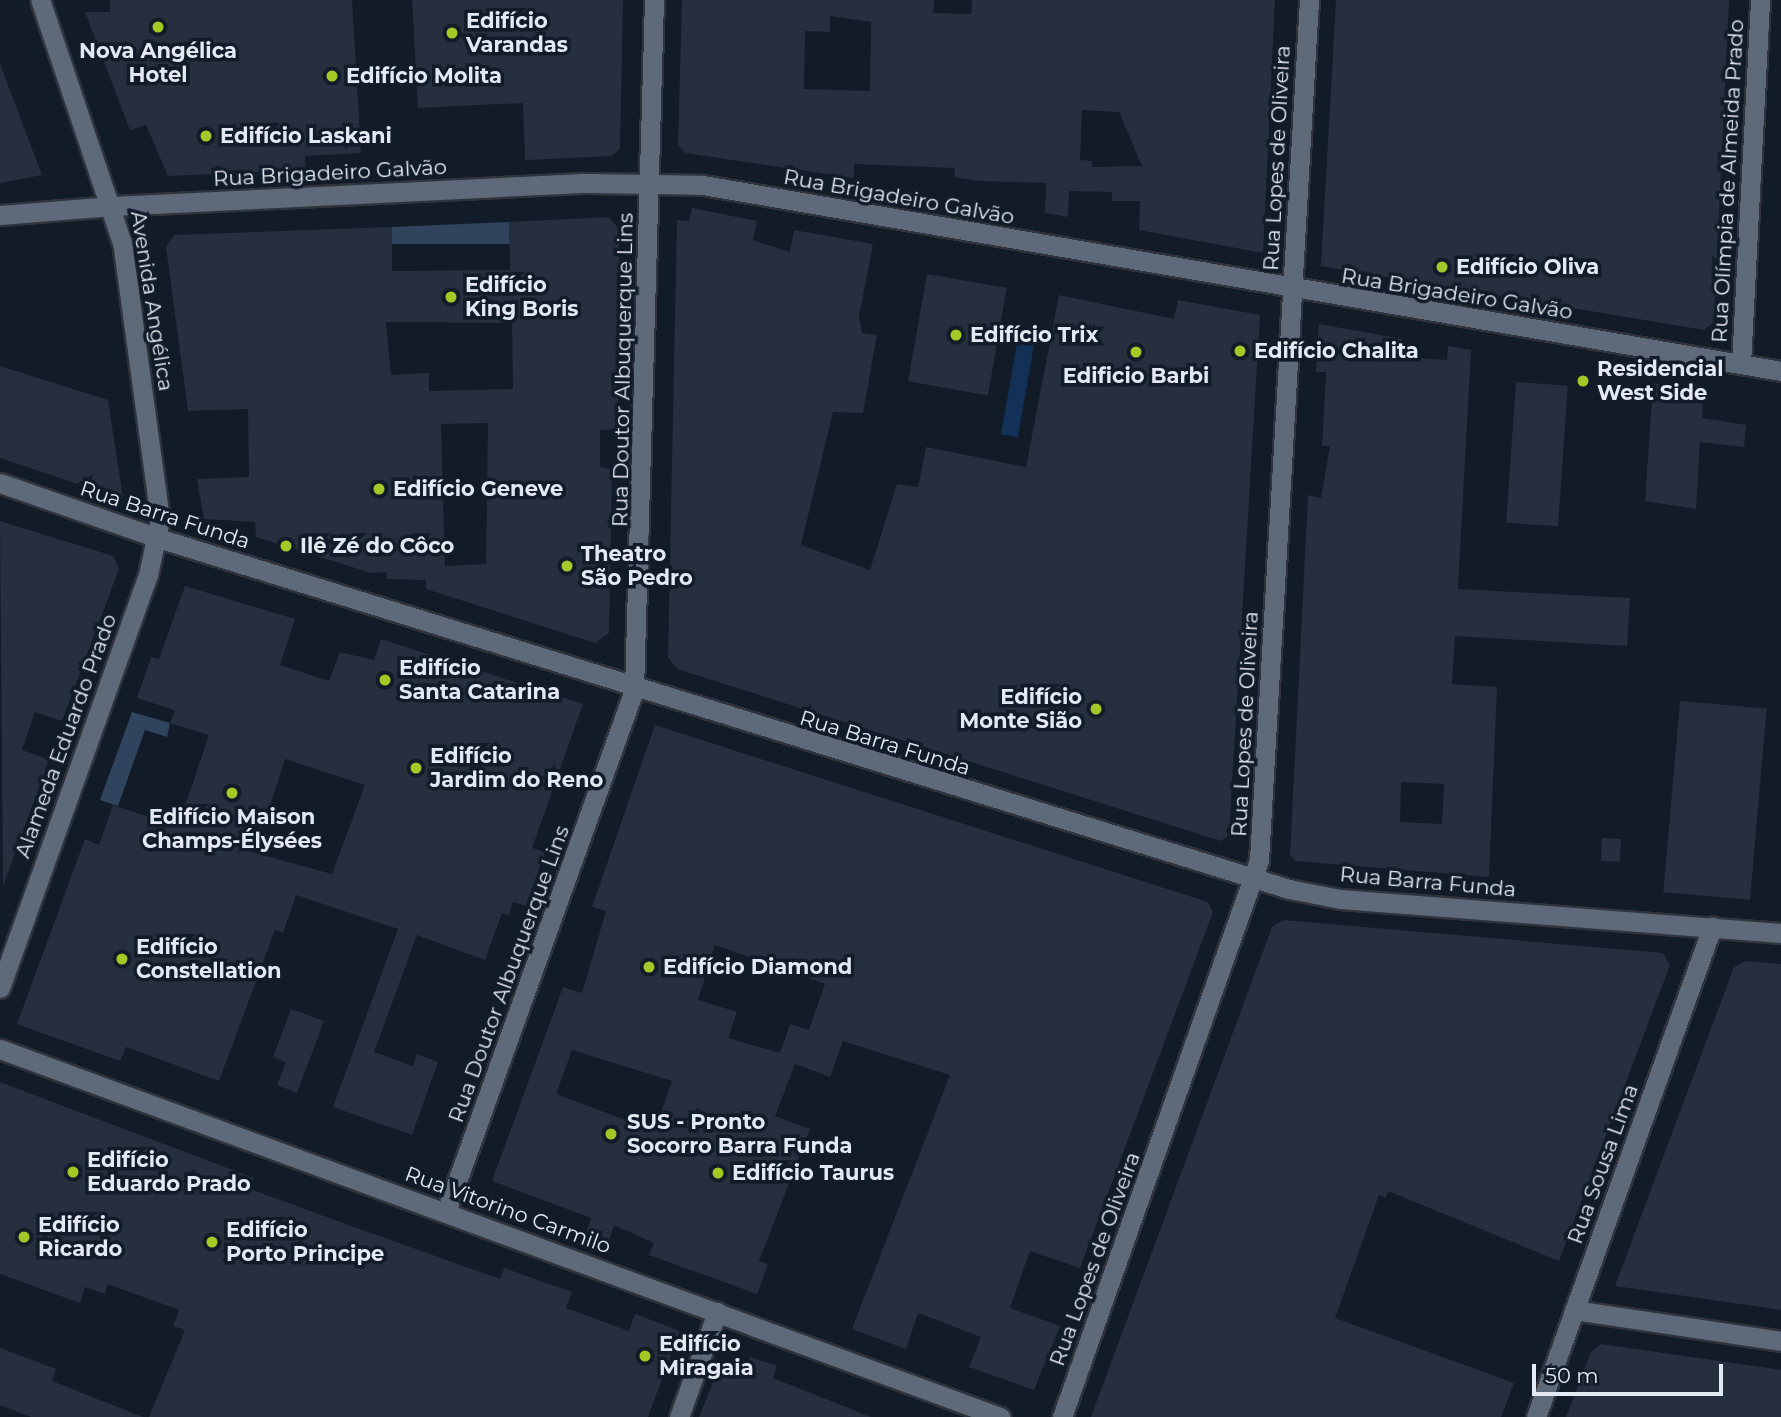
<!DOCTYPE html>
<html>
<head>
<meta charset="utf-8">
<style>
	body { margin:0 }
	#map { position:relative; width:1781px; height:1417px; overflow:hidden; background:#121b28; font-family:Montserrat,sans-serif }
	div>[style] { position:absolute }
	[style*='--x'] { left:calc(var(--x)*1px); top:calc(var(--y)*1px); width:calc(var(--w)*1px); rotate:calc(var(--a)*1deg) }
	.green>* { inset:0; background:#30445e }
	.water>* { inset:0; background:#133056; transform-origin:0 0 }
	.building>* { inset:0; background:#252f3d; transform-origin:0 0 }
	.roads { filter:drop-shadow(2px 0 #2e333d) drop-shadow(-2px 0 #2e333d) drop-shadow(0 2px #2e333d) drop-shadow(0 -2px #2e333d) }
	.minor>* { height:19px; margin:-9.5px; padding:0 9.5px; transform-origin:9.5px; border-radius:9.5px; background:#5e6a7a }
	.tertiary>* { height:19px; margin:-9.5px; padding:0 9.5px; transform-origin:9.5px; border-radius:9.5px; background:#5e6a7a }
	.secondary>* { height:19px; margin:-9.5px; padding:0 9.5px; transform-origin:9.5px; border-radius:9.5px; background:#5e6a7a }
	.dots>* { width:19px; height:19px; translate:-50% -50%; box-sizing:border-box; border:4px solid #121b28; border-radius:50% }
	span { translate:-50% -50%; white-space:nowrap; text-align:center; line-height:1.15; -webkit-text-stroke:7px #121b28; paint-order:stroke }
	.poi-label { font-size:21px; color:#e3e9f3; font-weight:700 }
	.left { translate:0 -50%; text-align:left }
	.right { translate:-100% -50%; text-align:right }
	.street-label { font-size:21px; color:#e3e9f3 }
	.scale { position:absolute; left:1532px; top:1364px; width:191px; height:32px; box-sizing:border-box; border:4px solid #e3e9f3; border-top:0; padding-left:9px; font-size:21px; line-height:24px; white-space:nowrap; color:#e3e9f3; -webkit-text-stroke:5px #121b28; paint-order:stroke }
</style>
</head>
<body>
<div id="map">
	<div class="green">
		<div style="clip-path:polygon(509px 222px,510px 244px,392px 244px,392px 227px)"></div>
		<div style="clip-path:polygon(132px 712px,170px 723px,167px 737px,145px 730px,118px 806px,100px 800px)"></div>
	</div>
	<div class="water">
		<div style="left:1018px;top:338px;width:17px;height:98px;rotate:10deg"></div>
	</div>
	<div class="building">
		<div style="clip-path:polygon(110px 0,352px 0,361px 153px,305px 156px,306px 170px,168px 176px,146px 125px,130px 130px,85px 12px,110px 12px)"></div>
		<div style="clip-path:polygon(412px 0,623px 0,620px 149px,612px 156px,525px 160px,523px 103px,418px 108px)"></div>
		<div style="clip-path:polygon(evenodd,682px 0,934px 0,933px 13px,971px 14px,972px 0,1275px 0,1263px 253px,1139px 230px,1140px 201px,1112px 201px,1112px 192px,1069px 191px,1068px 217px,1045px 213px,1046px 183px,979px 181px,954px 177px,955px 168px,854px 164px,854px 178px,685px 153px,678px 145px,682px 0,830px 16px,871px 22px,870px 91px,804px 89px,805px 31px,830px 32px,830px 16px,682px 0,1082px 110px,1119px 112px,1142px 166px,1092px 167px,1092px 161px,1080px 160px,1082px 110px)"></div>
		<div style="clip-path:polygon(1336px 0,1729px 0,1714px 322px,1704px 330px,1321px 266px)"></div>
		<div style="clip-path:polygon(0 64px,42px 175px,0 183px)"></div>
		<div style="clip-path:polygon(692px 208px,757px 221px,753px 240px,790px 252px,794px 230px,873px 244px,859px 317px,862px 333px,877px 335px,863px 413px,833px 412px,801px 545px,870px 570px,897px 484px,918px 487px,926px 447px,1026px 467px,1059px 295px,1174px 319px,1178px 300px,1260px 315px,1229px 835px,1221px 841px,677px 669px,668px 657px,677px 220px,689px 221px)"></div>
		<div style="clip-path:polygon(evenodd,609px 217px,619px 229px,618px 429px,600px 430px,600px 467px,612px 469px,609px 633px,595px 643px,426px 589px,426px 580px,387px 579px,387px 572px,371px 573px,256px 537px,255px 522px,204px 519px,197px 479px,249px 477px,248px 409px,188px 411px,166px 247px,174px 235px,392px 227px,392px 271px,510px 270px,509px 222px,609px 217px,386px 322px,512px 323px,513px 389px,429px 391px,429px 373px,391px 375px,386px 322px,609px 217px,488px 423px,486px 564px,445px 566px,441px 424px,488px 423px)"></div>
		<div style="left:927px;top:274px;width:81px;height:109px;rotate:10deg"></div>
		<div style="clip-path:polygon(evenodd,1319px 324px,1403px 339px,1402px 357px,1447px 360px,1448px 346px,1471px 350px,1458px 589px,1630px 598px,1627px 646px,1455px 636px,1452px 684px,1497px 687px,1489px 877px,1296px 861px,1290px 855px,1308px 495px,1321px 498px,1330px 446px,1322px 446px,1326px 372px,1316px 372px,1319px 324px,1401px 782px,1444px 784px,1442px 824px,1400px 822px,1401px 782px)"></div>
		<div style="clip-path:polygon(0 366px,108px 400px,123px 499px,0 458px)"></div>
		<div style="left:1516px;top:382px;width:52px;height:141px;rotate:4deg"></div>
		<div style="clip-path:polygon(1653px 383px,1704px 392px,1702px 418px,1746px 425px,1744px 447px,1700px 442px,1696px 509px,1645px 501px)"></div>
		<div style="clip-path:polygon(0 521px,113px 556px,119px 569px,62px 721px,35px 712px,22px 750px,49px 760px,3px 886px)"></div>
		<div style="clip-path:polygon(evenodd,185px 586px,295px 619px,280px 665px,329px 681px,340px 652px,374px 660px,381px 639px,583px 704px,532px 848px,545px 852px,526px 906px,513px 902px,509px 915px,502px 913px,485px 960px,417px 935px,374px 1052px,413px 1066px,417px 1054px,438px 1062px,412px 1135px,333px 1107px,398px 929px,296px 895px,283px 933px,275px 930px,219px 1081px,126px 1047px,120px 1061px,17px 1024px,85px 839px,99px 845px,113px 805px,178px 827px,209px 735px,170px 723px,175px 710px,137px 698px,151px 657px,159px 659px,185px 586px,285px 759px,365px 785px,332px 874px,255px 853px,285px 759px)"></div>
		<div style="left:1680px;top:701px;width:87px;height:192px;rotate:5deg"></div>
		<div style="clip-path:polygon(evenodd,655px 725px,1208px 902px,1213px 912px,1080px 1268px,1030px 1251px,1010px 1308px,1060px 1326px,1034px 1390px,969px 1367px,981px 1337px,918px 1313px,906px 1349px,852px 1329px,950px 1075px,843px 1041px,830px 1077px,795px 1064px,775px 1116px,810px 1129px,759px 1261px,768px 1264px,757px 1294px,649px 1255px,654px 1243px,614px 1225px,609px 1240px,586px 1232px,591px 1218px,492px 1181px,563px 987px,582px 993px,606px 911px,592px 907px,655px 725px,715px 945px,825px 984px,809px 1030px,790px 1024px,780px 1053px,728px 1038px,737px 1012px,698px 1000px,715px 945px,655px 725px,572px 1050px,672px 1081px,655px 1131px,556px 1094px,572px 1050px)"></div>
		<div style="left:1602px;top:838px;width:19px;height:23px;rotate:3deg"></div>
		<div style="clip-path:polygon(1283px 920px,1663px 953px,1670px 965px,1559px 1261px,1388px 1191px,1386px 1198px,1379px 1195px,1335px 1318px,1514px 1383px,1501px 1417px,1091px 1417px,1272px 927px)"></div>
		<div style="clip-path:polygon(1746px 961px,1781px 964px,1781px 1310px,1615px 1286px,1734px 967px)"></div>
		<div style="clip-path:polygon(291px 1009px,324px 1021px,297px 1093px,277px 1085px,286px 1062px,273px 1057px)"></div>
		<div style="clip-path:polygon(0 1082px,254px 1178px,250px 1189px,368px 1232px,500px 1279px,504px 1268px,572px 1292px,566px 1308px,629px 1331px,635px 1314px,680px 1331px,648px 1417px,149px 1417px,185px 1330px,173px 1326px,179px 1310px,108px 1284px,105px 1294px,85px 1287px,80px 1303px,0 1274px)"></div>
		<div style="clip-path:polygon(1601px 1344px,1781px 1370px,1781px 1417px,1566px 1417px,1591px 1352px)"></div>
		<div style="clip-path:polygon(0 1348px,56px 1369px,52px 1381px,143px 1417px,31px 1417px,0 1405px)"></div>
		<div style="clip-path:polygon(750px 1357px,777px 1366px,773px 1378px,871px 1417px,699px 1417px,720px 1365px,746px 1368px)"></div>
	</div>
	<div class="roads">
		<div class="minor">
			<div style="--x:0;--y:215;--w:113;--a:-4.6"></div>
			<div style="--x:1741;--y:364;--w:364;--a:-87"></div>
			<div style="--x:0;--y:483;--w:167;--a:19.2"></div>
			<div style="--x:0;--y:1049;--w:1066;--a:20.2"></div>
			<div style="--x:446;--y:1212;--w:555;--a:-70.19"></div>
			<div style="--x:634;--y:690;--w:690;--a:-88.34"></div>
			<div style="--x:1574;--y:1310;--w:209;--a:8.5"></div>
			<div style="--x:679;--y:1417;--w:112;--a:-70.1"></div>
			<div style="--x:1062;--y:1417;--w:591;--a:-70.52"></div>
			<div style="--x:1259;--y:860;--w:861;--a:-86.67"></div>
			<div style="--x:1536;--y:1417;--w:521;--a:-70.24"></div>
		</div>
		<div class="tertiary">
			<div style="--x:113;--y:206;--w:470;--a:-2.8"></div>
			<div style="--x:582;--y:183;--w:121;--a:0.9"></div>
			<div style="--x:703;--y:185;--w:1094;--a:9.79"></div>
			<div style="--x:158;--y:538;--w:1184;--a:17.24"></div>
			<div style="--x:1289;--y:889;--w:52;--a:11.1"></div>
			<div style="--x:1340;--y:899;--w:442;--a:4.4"></div>
		</div>
		<div class="secondary">
			<div style="--x:0;--y:988;--w:439;--a:-70.3"></div>
			<div style="--x:148;--y:575;--w:57;--a:-77.9"></div>
			<div style="--x:160;--y:519;--w:279;--a:-97.8"></div>
			<div style="--x:122;--y:243;--w:256;--a:-108.6"></div>
		</div>
	</div>
	<div class="dots">
		<div style="left:158px;top:27px;background:#a3c926"></div>
		<div style="left:452px;top:33px;background:#a3c926"></div>
		<div style="left:332px;top:76px;background:#a3c926"></div>
		<div style="left:206px;top:136px;background:#a3c926"></div>
		<div style="left:1442px;top:267px;background:#a3c926"></div>
		<div style="left:451px;top:297px;background:#a3c926"></div>
		<div style="left:956px;top:335px;background:#a3c926"></div>
		<div style="left:1240px;top:351px;background:#a3c926"></div>
		<div style="left:1136px;top:352px;background:#a3c926"></div>
		<div style="left:1583px;top:381px;background:#a3c926"></div>
		<div style="left:379px;top:489px;background:#a3c926"></div>
		<div style="left:286px;top:546px;background:#a3c926"></div>
		<div style="left:567px;top:566px;background:#a3c926"></div>
		<div style="left:385px;top:680px;background:#a3c926"></div>
		<div style="left:1096px;top:709px;background:#a3c926"></div>
		<div style="left:416px;top:768px;background:#a3c926"></div>
		<div style="left:232px;top:793px;background:#a3c926"></div>
		<div style="left:122px;top:959px;background:#a3c926"></div>
		<div style="left:649px;top:967px;background:#a3c926"></div>
		<div style="left:611px;top:1134px;background:#a3c926"></div>
		<div style="left:73px;top:1172px;background:#a3c926"></div>
		<div style="left:718px;top:1173px;background:#a3c926"></div>
		<div style="left:24px;top:1237px;background:#a3c926"></div>
		<div style="left:212px;top:1242px;background:#a3c926"></div>
		<div style="left:645px;top:1356px;background:#a3c926"></div>
	</div>
	<div class="poi-label">
		<span class="left" style="left:466px;top:33px">Edifício<br>Varandas</span>
		<span style="left:158px;top:63px">Nova Angélica<br>Hotel</span>
		<span class="left" style="left:346px;top:76px">Edifício Molita</span>
		<span class="left" style="left:220px;top:136px">Edifício Laskani</span>
		<span class="left" style="left:1456px;top:267px">Edifício Oliva</span>
		<span class="left" style="left:465px;top:297px">Edifício<br>King Boris</span>
		<span class="left" style="left:970px;top:335px">Edifício Trix</span>
		<span class="left" style="left:1254px;top:351px">Edifício Chalita</span>
		<span class="left" style="left:1597px;top:381px">Residencial<br>West Side</span>
		<span style="left:1136px;top:376px">Edificio Barbi</span>
		<span class="left" style="left:393px;top:489px">Edifício Geneve</span>
		<span class="left" style="left:300px;top:546px">Ilê Zé do Côco</span>
		<span class="left" style="left:581px;top:566px">Theatro<br>São Pedro</span>
		<span class="left" style="left:399px;top:680px">Edifício<br>Santa Catarina</span>
		<span class="right" style="left:1082px;top:709px">Edifício<br>Monte Sião</span>
		<span class="left" style="left:430px;top:768px">Edifício<br>Jardim do Reno</span>
		<span style="left:232px;top:829px">Edifício Maison<br>Champs-Élysées</span>
		<span class="left" style="left:136px;top:959px">Edifício<br>Constellation</span>
		<span class="left" style="left:663px;top:967px">Edifício Diamond</span>
		<span class="left" style="left:627px;top:1134px">SUS - Pronto<br>Socorro Barra Funda</span>
		<span class="left" style="left:87px;top:1172px">Edifício<br>Eduardo Prado</span>
		<span class="left" style="left:732px;top:1173px">Edifício Taurus</span>
		<span class="left" style="left:38px;top:1237px">Edifício<br>Ricardo</span>
		<span class="left" style="left:226px;top:1242px">Edifício<br>Porto Principe</span>
		<span class="left" style="left:659px;top:1356px">Edifício<br>Miragaia</span>
	</div>
	<div class="street-label">
		<span style="left:1277px;top:158px;rotate:-87deg">Rua Lopes de Oliveira</span>
		<span style="left:330px;top:173px;rotate:-3deg">Rua Brigadeiro Galvão</span>
		<span style="left:1728px;top:181px;rotate:-87deg">Rua Olímpia de Almeida Prado</span>
		<span style="left:899px;top:197px;rotate:10deg">Rua Brigadeiro Galvão</span>
		<span style="left:1457px;top:294px;rotate:9deg">Rua Brigadeiro Galvão</span>
		<span style="left:152px;top:301px;rotate:81deg">Avenida Angélica</span>
		<span style="left:623px;top:370px;rotate:-89deg">Rua Doutor Albuquerque Lins</span>
		<span style="left:165px;top:515px;rotate:18deg">Rua Barra Funda</span>
		<span style="left:1245px;top:724px;rotate:-87deg">Rua Lopes de Oliveira</span>
		<span style="left:66px;top:736px;rotate:-70deg">Alameda Eduardo Prado</span>
		<span style="left:885px;top:743px;rotate:17deg">Rua Barra Funda</span>
		<span style="left:1428px;top:882px;rotate:5deg">Rua Barra Funda</span>
		<span style="left:509px;top:974px;rotate:-70deg">Rua Doutor Albuquerque Lins</span>
		<span style="left:1603px;top:1164px;rotate:-70deg">Rua Sousa Lima</span>
		<span style="left:508px;top:1210px;rotate:20deg">Rua Vitorino Carmilo</span>
		<span style="left:1095px;top:1259px;rotate:-70deg">Rua Lopes de Oliveira</span>
	</div>
	<div class="scale">50 m</div>
</div>
</body>
</html>
